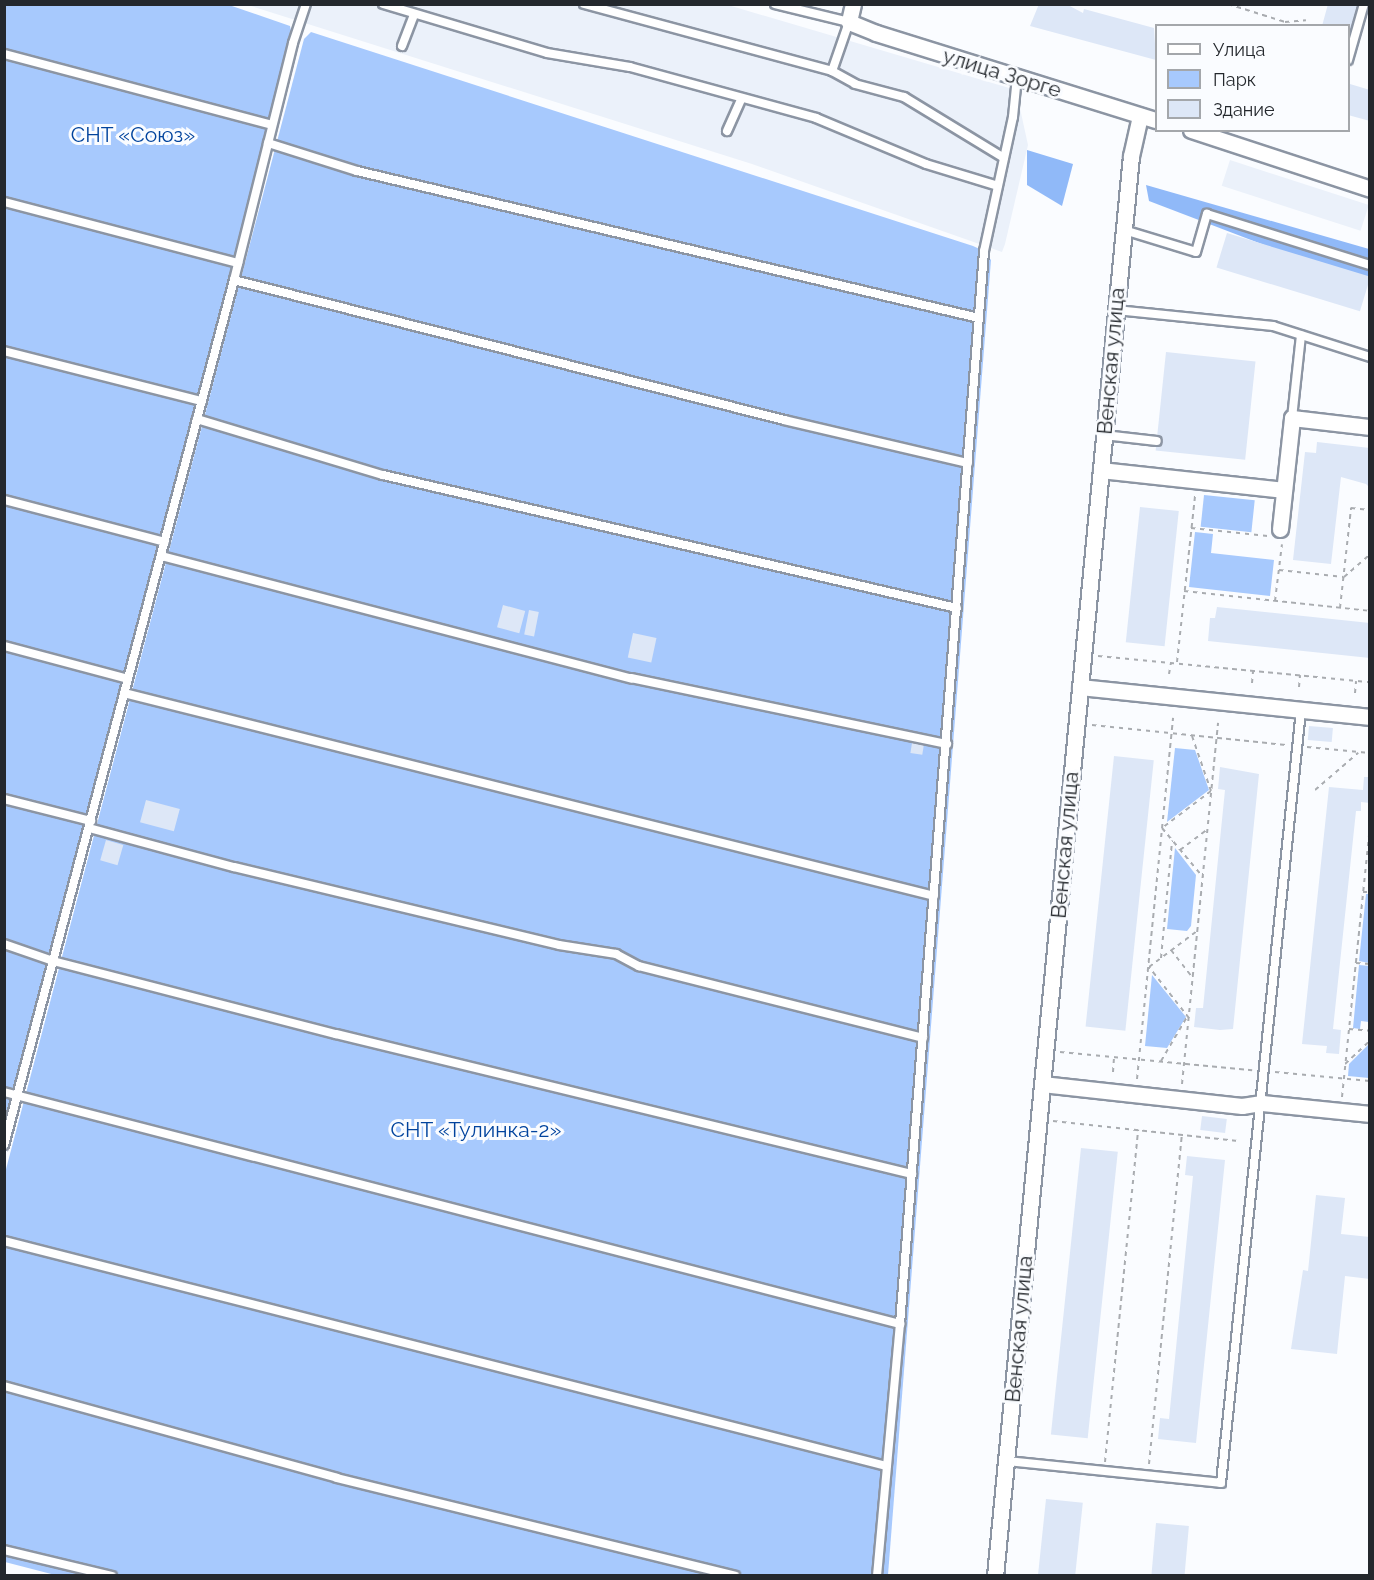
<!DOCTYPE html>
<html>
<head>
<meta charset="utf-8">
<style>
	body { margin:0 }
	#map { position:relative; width:1374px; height:1580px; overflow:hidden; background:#fafcff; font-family:Raleway,sans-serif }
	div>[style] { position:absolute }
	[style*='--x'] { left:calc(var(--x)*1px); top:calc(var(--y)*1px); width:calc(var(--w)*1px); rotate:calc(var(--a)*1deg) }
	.built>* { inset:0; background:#ebf1fa; transform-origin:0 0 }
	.green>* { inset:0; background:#a7c9fd; transform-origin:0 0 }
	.forest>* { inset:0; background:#90b9f8 }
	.building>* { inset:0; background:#dde7f7; transform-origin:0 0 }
	.path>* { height:2px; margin-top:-1px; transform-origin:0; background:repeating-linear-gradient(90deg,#a9acb0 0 4.5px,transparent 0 9px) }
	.roads { filter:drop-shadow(2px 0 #8c95a3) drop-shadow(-2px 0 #8c95a3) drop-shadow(0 2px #8c95a3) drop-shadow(0 -2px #8c95a3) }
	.lane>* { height:8px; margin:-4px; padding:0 4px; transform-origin:4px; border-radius:4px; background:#fff }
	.street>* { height:15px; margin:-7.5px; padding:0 7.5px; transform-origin:7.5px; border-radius:7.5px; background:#fff }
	span { translate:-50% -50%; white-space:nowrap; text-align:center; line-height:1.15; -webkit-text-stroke:6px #fafcff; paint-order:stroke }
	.street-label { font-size:21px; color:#24282d }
	.park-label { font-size:21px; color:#01439d }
	.frame { position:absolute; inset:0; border:6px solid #24282d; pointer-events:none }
	.legend { position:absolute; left:1155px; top:24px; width:195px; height:108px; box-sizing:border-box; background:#fafcff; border:2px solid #a4a7ab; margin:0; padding:8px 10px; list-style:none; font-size:18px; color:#24282d }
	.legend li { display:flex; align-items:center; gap:12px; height:30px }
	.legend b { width:30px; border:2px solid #a4a7ab }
</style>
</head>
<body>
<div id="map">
	<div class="built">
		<div style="clip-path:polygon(248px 5px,728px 5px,1016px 90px,1028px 145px,1005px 244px,1002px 252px,752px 164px)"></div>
		<div style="left:1230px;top:160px;width:146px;height:27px;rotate:18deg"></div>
	</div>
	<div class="green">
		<div style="clip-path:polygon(5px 5px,229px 5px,290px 26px,292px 36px,5px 1134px)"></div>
		<div style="clip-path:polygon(311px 32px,973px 246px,984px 251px,991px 260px,888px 1575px,59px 1576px,5px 1562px,5px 1173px,304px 39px)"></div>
		<div style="left:1204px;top:495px;width:51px;height:32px;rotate:6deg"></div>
		<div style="clip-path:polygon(1195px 532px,1213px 534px,1211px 553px,1274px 560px,1270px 596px,1189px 587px)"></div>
		<div style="clip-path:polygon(1175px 748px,1195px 750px,1209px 790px,1167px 822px)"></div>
		<div style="clip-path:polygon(1175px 848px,1196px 875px,1191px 926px,1187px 931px,1167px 929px)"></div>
		<div style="clip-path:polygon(1366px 894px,1370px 894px,1369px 963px,1359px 961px)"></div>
		<div style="clip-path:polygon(1359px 965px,1370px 966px,1369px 1022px,1361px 1021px,1360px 1029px,1353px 1028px)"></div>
		<div style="clip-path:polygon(1152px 975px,1186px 1017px,1167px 1048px,1145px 1046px)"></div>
		<div style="clip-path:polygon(1369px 1044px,1369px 1078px,1348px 1076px,1349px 1064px)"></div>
	</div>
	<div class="forest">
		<div style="clip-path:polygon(1027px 150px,1073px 164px,1062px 206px,1027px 185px)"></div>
		<div style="clip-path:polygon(1146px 185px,1369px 249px,1369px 279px,1277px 250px,1149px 201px)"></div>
	</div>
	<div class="building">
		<div style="clip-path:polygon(1039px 4px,1066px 4px,1083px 13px,1084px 9px,1154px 28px,1156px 60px,1030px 26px)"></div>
		<div style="clip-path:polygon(1328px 4px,1359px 4px,1351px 33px,1348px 26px,1322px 26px)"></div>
		<div style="clip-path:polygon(1350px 84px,1370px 90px,1370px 121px,1348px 115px)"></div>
		<div style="left:1227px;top:233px;width:150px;height:36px;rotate:17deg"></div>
		<div style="left:1166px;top:352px;width:90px;height:99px;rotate:6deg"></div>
		<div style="clip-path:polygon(1317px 442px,1370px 448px,1370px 488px,1366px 484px,1341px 477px,1331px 564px,1293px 560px,1305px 452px,1316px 453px)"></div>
		<div style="left:1140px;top:507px;width:39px;height:136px;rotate:6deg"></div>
		<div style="left:503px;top:605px;width:23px;height:23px;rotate:15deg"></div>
		<div style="clip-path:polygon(1217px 607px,1370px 623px,1370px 658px,1208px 641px,1210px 618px,1215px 618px)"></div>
		<div style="left:529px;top:610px;width:10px;height:25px;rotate:11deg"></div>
		<div style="left:633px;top:633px;width:24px;height:25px;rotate:12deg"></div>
		<div style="left:1309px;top:726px;width:24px;height:14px;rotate:5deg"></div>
		<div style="left:912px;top:743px;width:12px;height:10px;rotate:9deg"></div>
		<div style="left:1114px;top:756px;width:40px;height:272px;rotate:6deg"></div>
		<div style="clip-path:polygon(1220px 767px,1259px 774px,1233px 1029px,1220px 1030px,1194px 1027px,1196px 1008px,1203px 1008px,1225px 790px,1218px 789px)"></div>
		<div style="clip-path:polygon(1364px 777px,1370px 777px,1370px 803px,1361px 802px,1361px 811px,1356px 811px,1333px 1029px,1341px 1030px,1339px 1054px,1326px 1053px,1327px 1046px,1302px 1044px,1329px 787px,1363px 790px)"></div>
		<div style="left:146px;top:800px;width:35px;height:23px;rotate:15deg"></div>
		<div style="left:106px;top:840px;width:18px;height:21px;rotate:16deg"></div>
		<div style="left:1202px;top:1116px;width:25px;height:14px;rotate:7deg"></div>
		<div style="left:1081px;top:1148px;width:37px;height:288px;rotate:6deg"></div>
		<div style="clip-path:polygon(1187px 1156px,1225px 1160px,1196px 1443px,1158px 1439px,1160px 1418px,1169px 1419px,1193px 1176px,1185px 1175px)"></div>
		<div style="clip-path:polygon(1316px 1195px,1345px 1198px,1341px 1234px,1370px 1237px,1370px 1279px,1345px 1276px,1337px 1354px,1291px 1349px,1303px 1270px,1308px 1271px)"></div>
		<div style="left:1046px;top:1499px;width:37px;height:77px;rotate:6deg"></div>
		<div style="left:1156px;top:1523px;width:33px;height:53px;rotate:5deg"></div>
	</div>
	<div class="path">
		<div style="--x:1228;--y:4;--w:60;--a:17.5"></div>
		<div style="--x:1285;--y:22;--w:21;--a:-5"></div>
		<div style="--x:1191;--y:528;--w:77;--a:5.9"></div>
		<div style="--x:1279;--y:570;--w:65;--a:6.1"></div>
		<div style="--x:1344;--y:577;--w:35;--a:-41"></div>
		<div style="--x:1184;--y:591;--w:187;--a:6.1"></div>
		<div style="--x:1275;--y:601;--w:57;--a:-83"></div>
		<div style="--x:1340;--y:608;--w:101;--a:-83.7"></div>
		<div style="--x:1351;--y:508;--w:19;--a:6"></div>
		<div style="--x:1098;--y:656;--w:273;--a:5.5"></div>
		<div style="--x:1177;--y:662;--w:168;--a:-83.8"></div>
		<div style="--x:1169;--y:674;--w:11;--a:-80"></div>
		<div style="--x:1252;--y:683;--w:12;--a:-85"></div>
		<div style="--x:1299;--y:687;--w:12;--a:-85"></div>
		<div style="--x:1355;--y:693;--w:12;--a:-85"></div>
		<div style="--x:1092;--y:725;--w:195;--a:5.9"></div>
		<div style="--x:1192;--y:736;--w:58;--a:70.9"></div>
		<div style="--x:1211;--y:791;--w:61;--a:142.9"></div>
		<div style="--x:1162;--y:828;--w:64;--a:50.1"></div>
		<div style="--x:1307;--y:747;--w:63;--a:5.4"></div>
		<div style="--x:1315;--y:790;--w:57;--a:-40.7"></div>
		<div style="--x:1180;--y:850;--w:34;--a:-37"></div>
		<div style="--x:1363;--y:892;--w:7;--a:0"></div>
		<div style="--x:1171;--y:950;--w:33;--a:52"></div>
		<div style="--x:1161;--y:958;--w:118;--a:-84.6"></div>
		<div style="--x:1356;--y:963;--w:14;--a:4"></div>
		<div style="--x:1189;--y:1018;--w:65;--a:-128.1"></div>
		<div style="--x:1149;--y:967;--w:60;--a:-36.9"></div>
		<div style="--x:1349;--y:1029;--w:21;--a:5"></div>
		<div style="--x:1060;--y:1052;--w:193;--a:5.4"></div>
		<div style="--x:1161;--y:1061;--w:51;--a:-59.4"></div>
		<div style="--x:1345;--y:1064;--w:34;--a:-43"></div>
		<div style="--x:1113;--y:1072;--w:15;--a:-86"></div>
		<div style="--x:1275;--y:1072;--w:95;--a:5.4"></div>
		<div style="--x:1137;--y:1079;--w:363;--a:-84.3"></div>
		<div style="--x:1182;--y:1084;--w:363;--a:-84.3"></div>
		<div style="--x:1342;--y:1097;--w:270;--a:-84.1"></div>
		<div style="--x:1053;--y:1121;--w:186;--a:6.2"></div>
		<div style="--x:1105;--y:1462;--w:334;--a:-84.3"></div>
		<div style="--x:1149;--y:1464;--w:331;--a:-84.3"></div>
	</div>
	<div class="roads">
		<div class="lane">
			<div style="--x:383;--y:4;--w:171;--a:16.6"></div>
			<div style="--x:547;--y:53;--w:84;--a:9.6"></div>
			<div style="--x:630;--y:67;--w:193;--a:15.3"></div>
			<div style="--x:816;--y:118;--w:119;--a:22.7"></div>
			<div style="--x:926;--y:164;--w:75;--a:17"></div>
			<div style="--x:584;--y:4;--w:257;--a:15.1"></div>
			<div style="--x:775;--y:4;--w:76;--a:13.7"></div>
			<div style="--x:849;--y:22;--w:52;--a:109.1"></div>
			<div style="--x:832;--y:71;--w:26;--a:29"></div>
			<div style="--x:855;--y:84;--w:51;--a:14.9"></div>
			<div style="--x:904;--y:97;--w:117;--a:31.4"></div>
			<div style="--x:402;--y:46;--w:34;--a:-69"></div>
			<div style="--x:4;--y:54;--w:277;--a:14.8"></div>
			<div style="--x:1348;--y:60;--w:58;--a:-74.1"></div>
			<div style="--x:727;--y:131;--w:35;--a:-66"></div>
			<div style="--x:268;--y:143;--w:93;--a:17.5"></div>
			<div style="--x:357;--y:171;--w:639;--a:13.3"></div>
			<div style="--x:4;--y:202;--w:242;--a:14.6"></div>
			<div style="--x:1124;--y:230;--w:75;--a:17"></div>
			<div style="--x:1196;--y:252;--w:40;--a:-74"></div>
			<div style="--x:1207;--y:214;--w:171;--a:17.4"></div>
			<div style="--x:234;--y:280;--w:568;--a:14.28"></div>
			<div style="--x:784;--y:420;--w:189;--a:13.2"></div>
			<div style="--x:1116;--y:310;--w:158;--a:5.8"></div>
			<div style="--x:1273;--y:326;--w:102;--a:17.7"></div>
			<div style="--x:4;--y:351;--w:204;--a:14.2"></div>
			<div style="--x:1292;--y:418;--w:83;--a:-83.8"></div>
			<div style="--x:197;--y:419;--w:194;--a:16.8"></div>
			<div style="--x:383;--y:475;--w:589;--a:13.05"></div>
			<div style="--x:1104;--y:435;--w:53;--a:6.5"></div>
			<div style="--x:4;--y:500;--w:166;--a:14.6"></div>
			<div style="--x:161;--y:556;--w:486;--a:14.6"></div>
			<div style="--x:631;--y:678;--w:323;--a:11.8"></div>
			<div style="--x:4;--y:646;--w:128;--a:14.9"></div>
			<div style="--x:124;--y:693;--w:835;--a:14.07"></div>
			<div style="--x:4;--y:799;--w:90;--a:14.2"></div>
			<div style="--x:89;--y:828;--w:150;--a:15.1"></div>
			<div style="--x:234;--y:867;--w:334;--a:13.5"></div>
			<div style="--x:559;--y:945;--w:58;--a:9"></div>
			<div style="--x:616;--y:954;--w:26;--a:28"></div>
			<div style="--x:639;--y:966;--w:293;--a:14.2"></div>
			<div style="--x:4;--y:944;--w:52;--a:19.1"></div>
			<div style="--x:53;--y:961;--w:292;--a:14.5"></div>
			<div style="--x:336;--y:1034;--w:593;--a:13.66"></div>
			<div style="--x:4;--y:1092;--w:926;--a:14.52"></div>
			<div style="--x:4;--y:1145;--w:895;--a:-75.11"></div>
			<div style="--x:234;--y:280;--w:244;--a:-76"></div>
			<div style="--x:293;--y:43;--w:41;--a:-71.6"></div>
			<div style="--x:4;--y:1241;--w:911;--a:14.3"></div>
			<div style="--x:4;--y:1386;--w:345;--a:15.4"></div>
			<div style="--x:337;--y:1478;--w:410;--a:13.8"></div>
			<div style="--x:1006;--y:1461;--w:216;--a:5.8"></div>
			<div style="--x:1221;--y:1483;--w:777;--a:-84.09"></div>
			<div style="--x:4;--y:1550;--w:111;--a:13.5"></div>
			<div style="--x:877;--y:1576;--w:253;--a:-84.8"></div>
			<div style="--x:900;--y:1324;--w:1076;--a:-85.52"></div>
			<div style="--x:984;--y:251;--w:137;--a:-77.8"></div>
			<div style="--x:1013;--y:117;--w:40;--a:-84.3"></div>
		</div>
		<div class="street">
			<div style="--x:853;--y:4;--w:18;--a:103"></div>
			<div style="--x:849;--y:22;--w:29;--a:22"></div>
			<div style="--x:876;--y:33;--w:293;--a:17.3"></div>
			<div style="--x:1191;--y:130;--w:188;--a:18.2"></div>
			<div style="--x:1101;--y:470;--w:184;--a:6.2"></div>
			<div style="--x:1280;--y:529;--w:112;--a:-83.8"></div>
			<div style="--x:1292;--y:418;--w:79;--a:6.6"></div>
			<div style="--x:1080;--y:687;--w:292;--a:5.9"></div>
			<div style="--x:1042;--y:1084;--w:201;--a:6.3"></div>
			<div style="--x:1242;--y:1106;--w:20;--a:-9"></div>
			<div style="--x:1262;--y:1103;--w:109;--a:5.8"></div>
			<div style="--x:995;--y:1576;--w:1426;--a:-84.53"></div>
			<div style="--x:1131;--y:156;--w:41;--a:-77.3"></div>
		</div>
	</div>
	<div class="street-label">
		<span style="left:1002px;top:73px;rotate:17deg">улица Зорге</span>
		<span style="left:1111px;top:361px;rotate:-85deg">Венская улица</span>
		<span style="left:1065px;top:845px;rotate:-85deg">Венская улица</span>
		<span style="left:1019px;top:1329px;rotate:-85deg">Венская улица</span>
	</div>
	<div class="park-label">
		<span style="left:133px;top:135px">СНТ «Союз»</span>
		<span style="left:476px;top:1130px">СНТ «Тулинка-2»</span>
	</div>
	<div class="frame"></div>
	<ul class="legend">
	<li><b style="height:8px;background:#fff"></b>Улица</li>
	<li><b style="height:16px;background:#a7c9fd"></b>Парк</li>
	<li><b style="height:16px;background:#dde7f7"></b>Здание</li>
	</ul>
</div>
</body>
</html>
